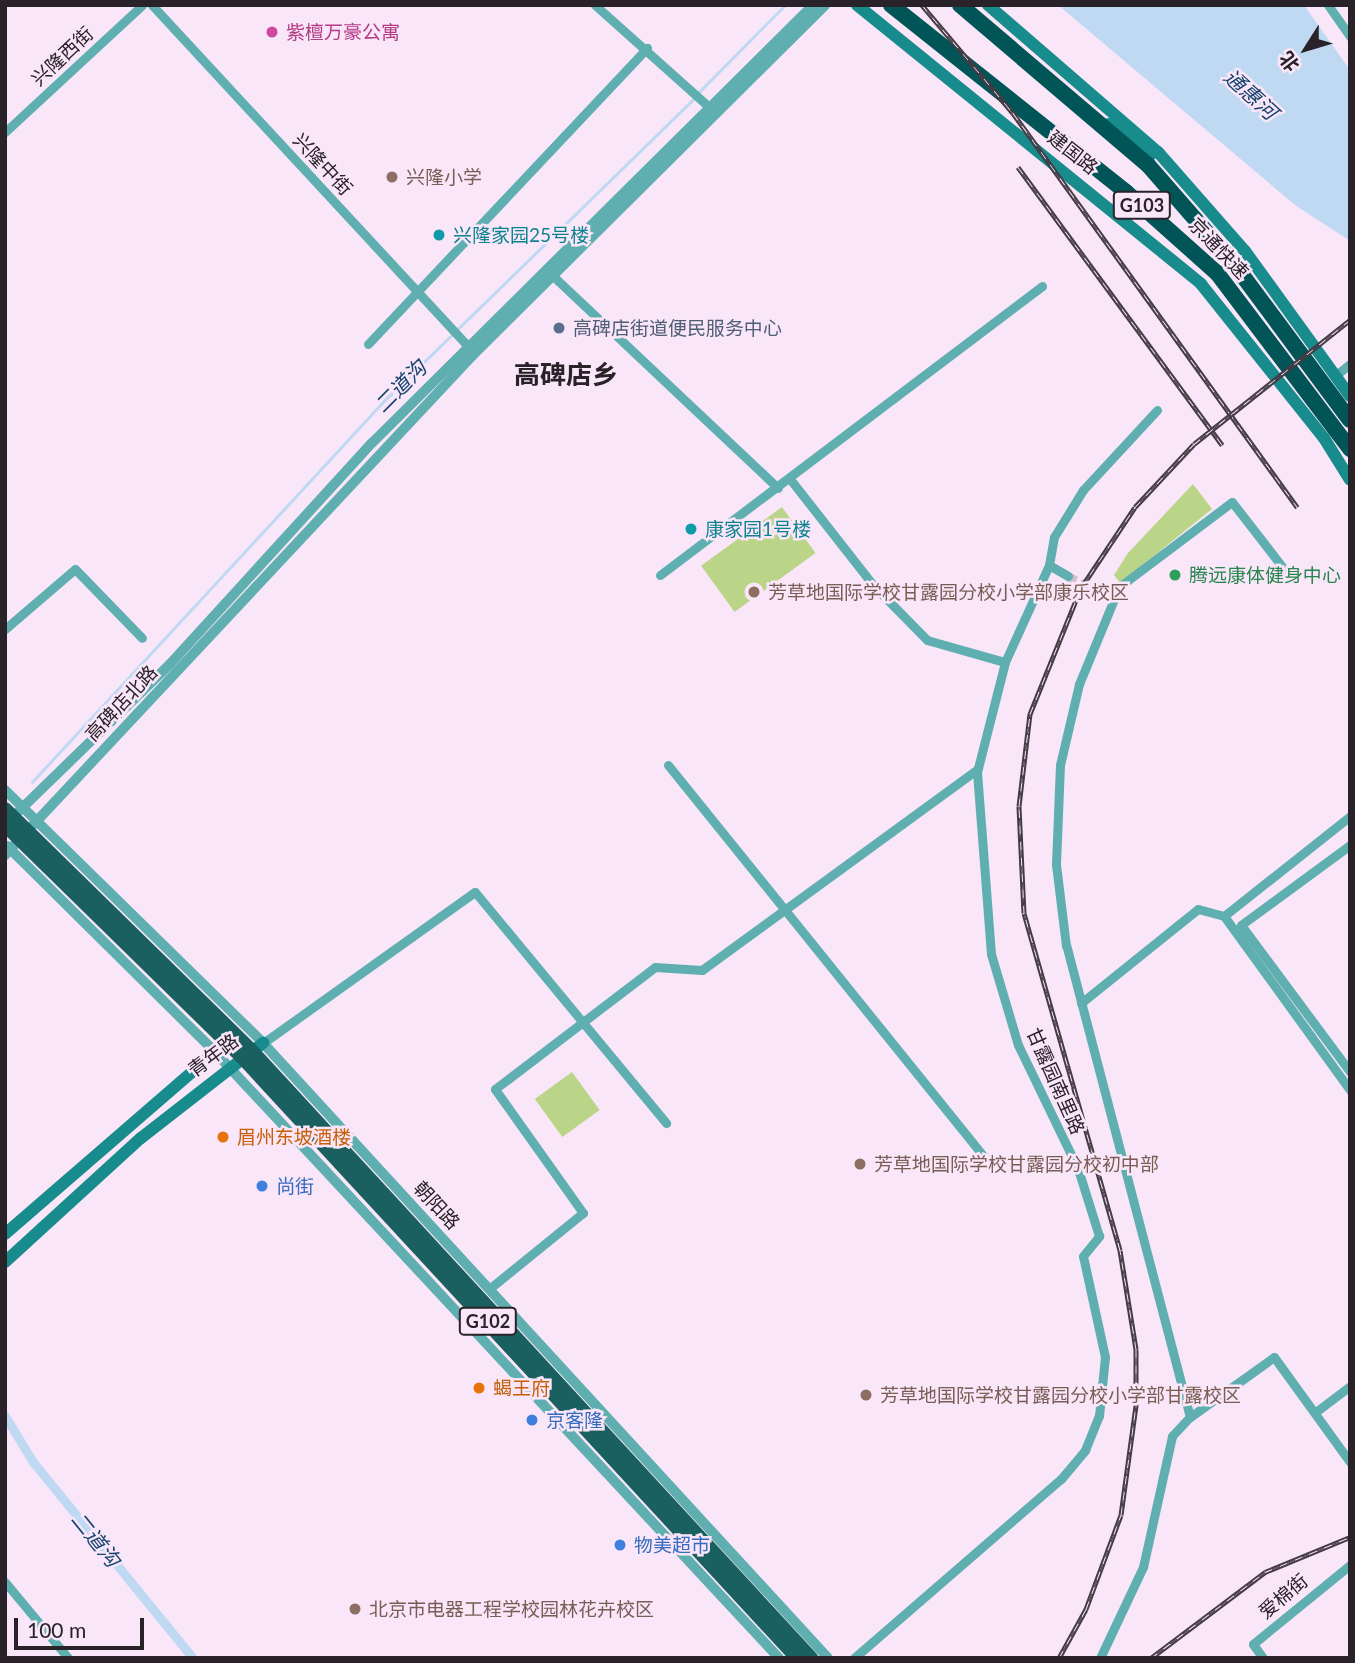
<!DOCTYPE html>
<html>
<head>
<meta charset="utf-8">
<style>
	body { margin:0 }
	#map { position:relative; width:1355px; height:1663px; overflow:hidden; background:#fae6f9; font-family:Lato,"Noto Sans SC",sans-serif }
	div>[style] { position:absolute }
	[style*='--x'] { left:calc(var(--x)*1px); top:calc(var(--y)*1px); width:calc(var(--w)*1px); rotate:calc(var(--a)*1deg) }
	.green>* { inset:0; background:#bbd588; transform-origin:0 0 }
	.water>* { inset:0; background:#c0d9f3 }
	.stream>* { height:2.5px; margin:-1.25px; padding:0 1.25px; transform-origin:1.25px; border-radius:1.25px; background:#c0d9f3 }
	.canal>* { height:9px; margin:-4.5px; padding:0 4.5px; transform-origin:4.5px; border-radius:4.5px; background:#c0d9f3 }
	.minor-tunnel>* { height:9px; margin-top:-4.5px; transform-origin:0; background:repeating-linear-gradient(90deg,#d0bfcf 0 9px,transparent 0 13.5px) }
	.minor>* { height:9px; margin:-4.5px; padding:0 4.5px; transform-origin:4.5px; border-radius:4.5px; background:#60afb0 }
	.tertiary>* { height:10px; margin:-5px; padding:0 5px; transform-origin:5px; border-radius:5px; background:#60afb0 }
	.secondary>* { height:12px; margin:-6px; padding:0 6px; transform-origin:6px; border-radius:6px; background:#188b8d }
	.trunk>* { height:14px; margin:-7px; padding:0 7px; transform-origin:7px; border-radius:7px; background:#1a6060 }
	.motorway>* { height:16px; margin:-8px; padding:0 8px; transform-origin:8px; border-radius:8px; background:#025556 }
	.rail>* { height:5px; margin-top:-2.5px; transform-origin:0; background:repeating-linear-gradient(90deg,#fae6f9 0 8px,#443b44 0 16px); box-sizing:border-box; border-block:2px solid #443b44 }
	.dots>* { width:19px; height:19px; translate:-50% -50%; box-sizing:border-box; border:4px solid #fae6f9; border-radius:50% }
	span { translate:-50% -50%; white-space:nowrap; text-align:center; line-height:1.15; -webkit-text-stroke:5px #fae6f9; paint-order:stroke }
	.shield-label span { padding:2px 5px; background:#fae6f9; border:2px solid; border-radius:5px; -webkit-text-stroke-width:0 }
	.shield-label { font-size:18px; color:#292229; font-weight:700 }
	.hotel-label { font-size:19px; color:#b23c85 }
	.left { translate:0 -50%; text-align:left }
	.street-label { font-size:19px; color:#292229 }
	.education-label { font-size:19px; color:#785e54 }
	.culture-label { font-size:19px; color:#0d838f }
	.service-label { font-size:19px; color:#4e5e75 }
	.leisure-label { font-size:19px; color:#27864d }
	.food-label { font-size:19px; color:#c56008 }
	.shop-label { font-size:19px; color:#366cbe }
	.water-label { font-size:21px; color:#16446d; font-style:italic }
	.district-label { font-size:26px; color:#292229; font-weight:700 }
	.frame { position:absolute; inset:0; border:7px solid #292229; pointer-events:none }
	.north { position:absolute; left:1271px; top:14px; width:70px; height:70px; -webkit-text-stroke:5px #fae6f9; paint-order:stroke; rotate:233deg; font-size:19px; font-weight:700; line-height:28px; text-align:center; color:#292229 }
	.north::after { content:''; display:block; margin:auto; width:24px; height:32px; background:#292229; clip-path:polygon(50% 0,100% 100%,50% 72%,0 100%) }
	.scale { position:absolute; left:14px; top:1618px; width:130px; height:32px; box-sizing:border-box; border:4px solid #292229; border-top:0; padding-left:9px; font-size:21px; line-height:24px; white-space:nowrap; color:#292229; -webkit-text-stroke:5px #fae6f9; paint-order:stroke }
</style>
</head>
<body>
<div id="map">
	<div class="green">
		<div style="clip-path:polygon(1193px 484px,1212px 509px,1120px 583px,1114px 575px,1128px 553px)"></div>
		<div style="left:782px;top:507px;width:57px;height:100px;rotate:54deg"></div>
		<div style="left:572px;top:1072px;width:47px;height:46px;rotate:54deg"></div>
	</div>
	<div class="water">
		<div style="clip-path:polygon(1058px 5px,1304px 5px,1350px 70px,1350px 241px,1295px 205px)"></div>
	</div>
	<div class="stream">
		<div style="--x:698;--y:93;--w:124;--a:-45.3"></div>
		<div style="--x:32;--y:782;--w:519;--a:-47.27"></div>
		<div style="--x:384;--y:401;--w:433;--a:-44.3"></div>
	</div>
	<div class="canal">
		<div style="--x:5;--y:1416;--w:54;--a:58.7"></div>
		<div style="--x:33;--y:1462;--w:253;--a:50.8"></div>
	</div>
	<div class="minor-tunnel">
		<div style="--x:1068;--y:576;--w:38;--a:30"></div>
	</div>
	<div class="minor">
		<div style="--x:152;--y:5;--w:466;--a:47.2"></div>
		<div style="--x:595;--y:5;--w:154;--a:41.8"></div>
		<div style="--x:1328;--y:5;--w:39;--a:55"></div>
		<div style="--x:5;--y:132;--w:187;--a:-42.8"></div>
		<div style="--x:553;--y:276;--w:309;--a:43.3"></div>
		<div style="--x:368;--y:344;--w:407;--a:-46.7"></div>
		<div style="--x:1335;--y:376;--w:19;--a:-39"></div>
		<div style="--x:790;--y:479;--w:135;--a:51.9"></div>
		<div style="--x:873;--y:585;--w:77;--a:45.5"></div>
		<div style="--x:927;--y:640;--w:81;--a:15.8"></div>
		<div style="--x:1049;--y:565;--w:22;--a:30"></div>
		<div style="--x:660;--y:575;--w:479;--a:-37.1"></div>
		<div style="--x:5;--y:629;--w:92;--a:-40.6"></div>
		<div style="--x:75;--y:569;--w:96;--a:45.8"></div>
		<div style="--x:668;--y:765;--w:511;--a:51.11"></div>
		<div style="--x:1350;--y:845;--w:135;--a:143.7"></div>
		<div style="--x:1241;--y:925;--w:183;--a:53.4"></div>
		<div style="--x:1224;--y:916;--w:215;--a:54.1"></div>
		<div style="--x:1081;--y:1003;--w:150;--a:-38.8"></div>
		<div style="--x:1198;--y:909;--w:27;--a:15"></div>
		<div style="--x:1224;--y:916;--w:161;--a:-38.4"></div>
		<div style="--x:263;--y:1043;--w:260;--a:-35.5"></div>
		<div style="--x:475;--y:892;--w:300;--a:50.4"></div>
		<div style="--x:489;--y:1289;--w:121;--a:-39"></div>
		<div style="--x:583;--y:1213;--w:152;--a:-125.4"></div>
		<div style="--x:495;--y:1089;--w:201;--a:-37.3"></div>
		<div style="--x:655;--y:967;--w:47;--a:3.7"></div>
		<div style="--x:702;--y:970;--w:341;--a:-36.1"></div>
		<div style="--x:1317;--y:1411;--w:41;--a:-37.1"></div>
		<div style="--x:1190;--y:1417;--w:487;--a:-104.7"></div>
		<div style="--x:1066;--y:946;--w:83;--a:-97"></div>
		<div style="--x:1056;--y:864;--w:99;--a:-87.7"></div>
		<div style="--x:1060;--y:765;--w:83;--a:-76.8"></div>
		<div style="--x:1079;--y:684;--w:105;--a:-67.6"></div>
		<div style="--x:1119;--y:587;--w:141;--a:-37"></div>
		<div style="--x:1232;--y:502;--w:85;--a:52.2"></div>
		<div style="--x:5;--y:1582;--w:99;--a:50.3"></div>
		<div style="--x:854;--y:1658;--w:274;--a:-40.9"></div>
		<div style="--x:1061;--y:1479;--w:38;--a:-50"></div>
		<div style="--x:1085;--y:1450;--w:37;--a:-68"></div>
		<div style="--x:1099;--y:1416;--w:59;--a:-84.2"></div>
		<div style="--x:1105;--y:1357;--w:103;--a:-102.3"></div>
		<div style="--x:1083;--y:1256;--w:26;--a:-51"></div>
		<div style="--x:1099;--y:1236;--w:70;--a:-107.4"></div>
		<div style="--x:1078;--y:1169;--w:138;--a:-115.8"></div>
		<div style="--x:1018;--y:1045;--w:95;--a:-106.5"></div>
		<div style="--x:991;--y:954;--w:183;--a:-94.4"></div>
		<div style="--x:977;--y:772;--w:114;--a:-75.7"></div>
		<div style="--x:1005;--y:662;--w:107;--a:-65.6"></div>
		<div style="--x:1049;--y:565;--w:28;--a:-80"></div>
		<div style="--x:1054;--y:537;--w:55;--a:-58.3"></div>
		<div style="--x:1083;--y:490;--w:109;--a:-47.2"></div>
		<div style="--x:1100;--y:1658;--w:101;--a:-64.7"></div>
		<div style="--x:1143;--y:1567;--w:134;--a:-77.5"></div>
		<div style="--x:1172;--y:1436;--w:26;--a:-47"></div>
		<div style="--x:1190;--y:1417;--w:103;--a:-35.5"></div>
		<div style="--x:1274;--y:1357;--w:130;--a:54.1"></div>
		<div style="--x:1263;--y:1658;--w:17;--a:-126"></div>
		<div style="--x:1253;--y:1644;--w:125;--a:-39.2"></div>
	</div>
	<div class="tertiary">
		<div style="--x:5;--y:790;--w:361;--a:44.4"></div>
		<div style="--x:263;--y:1043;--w:835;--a:47.43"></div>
		<div style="--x:19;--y:811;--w:211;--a:-44.2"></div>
		<div style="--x:170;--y:664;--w:299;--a:-47.6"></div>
		<div style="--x:372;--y:443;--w:622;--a:-44.8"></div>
		<div style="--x:7;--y:846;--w:293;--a:44.7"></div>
		<div style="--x:215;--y:1052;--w:828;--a:47.06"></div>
		<div style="--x:5;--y:855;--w:685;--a:-46.89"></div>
		<div style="--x:473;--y:355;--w:496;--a:-44.8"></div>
	</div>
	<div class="secondary">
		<div style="--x:857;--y:5;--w:443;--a:39"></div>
		<div style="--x:1201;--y:284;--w:197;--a:51.4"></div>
		<div style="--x:1324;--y:438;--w:49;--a:58.2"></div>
		<div style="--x:988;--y:5;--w:225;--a:40.9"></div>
		<div style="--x:1158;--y:152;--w:132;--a:48.7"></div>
		<div style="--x:1245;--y:251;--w:179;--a:54.1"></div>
		<div style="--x:1109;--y:124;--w:52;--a:35.5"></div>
		<div style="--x:5;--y:1234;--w:278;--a:-40.9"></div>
		<div style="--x:215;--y:1052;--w:25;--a:-14"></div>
		<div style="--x:5;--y:1262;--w:184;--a:-42.4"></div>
		<div style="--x:141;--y:1138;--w:155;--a:-37.9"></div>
	</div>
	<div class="trunk">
		<div style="--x:5;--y:809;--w:344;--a:44.4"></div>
		<div style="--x:251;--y:1050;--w:827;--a:47.35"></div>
		<div style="--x:5;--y:825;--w:330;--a:44.4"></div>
		<div style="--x:241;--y:1056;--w:819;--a:47.27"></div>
	</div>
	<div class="motorway">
		<div style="--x:891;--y:5;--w:300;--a:38.5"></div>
		<div style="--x:1126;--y:192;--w:122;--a:41.7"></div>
		<div style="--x:1217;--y:273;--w:221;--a:52.9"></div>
		<div style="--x:960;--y:5;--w:247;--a:40.4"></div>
		<div style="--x:1148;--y:165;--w:126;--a:48.9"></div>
		<div style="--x:1231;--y:260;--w:199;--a:53.4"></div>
	</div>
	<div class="rail">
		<div style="--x:922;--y:5;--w:141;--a:49.9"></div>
		<div style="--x:1013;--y:113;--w:486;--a:54.2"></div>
		<div style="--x:1018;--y:167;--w:345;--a:53.7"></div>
		<div style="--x:1059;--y:1658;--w:56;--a:-61.1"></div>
		<div style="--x:1086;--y:1609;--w:100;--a:-69.6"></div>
		<div style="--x:1121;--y:1515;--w:111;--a:-82.2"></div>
		<div style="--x:1136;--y:1405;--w:56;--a:-90"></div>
		<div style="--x:1136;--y:1349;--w:100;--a:-99.2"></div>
		<div style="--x:1120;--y:1250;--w:350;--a:-105.9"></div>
		<div style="--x:1024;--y:913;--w:107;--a:-92.7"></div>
		<div style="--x:1019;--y:806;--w:93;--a:-83.2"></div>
		<div style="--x:1030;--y:714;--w:136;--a:-68"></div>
		<div style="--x:1081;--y:588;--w:97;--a:-56.3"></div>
		<div style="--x:1135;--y:507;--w:86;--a:-46.9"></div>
		<div style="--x:1194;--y:444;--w:199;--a:-38.5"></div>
		<div style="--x:1151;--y:1658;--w:143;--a:-37"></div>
		<div style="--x:1265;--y:1572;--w:92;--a:-22.4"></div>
	</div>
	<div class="dots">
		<div style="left:272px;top:32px;background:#d1479c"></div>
		<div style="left:392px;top:177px;background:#8d6e63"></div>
		<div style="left:439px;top:235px;background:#0f9aa8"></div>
		<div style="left:559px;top:328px;background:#5c6f8a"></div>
		<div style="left:691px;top:529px;background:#0f9aa8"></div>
		<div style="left:1175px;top:575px;background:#2e9e5b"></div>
		<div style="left:754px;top:592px;background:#8d6e63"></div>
		<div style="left:223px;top:1137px;background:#e8710a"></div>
		<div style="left:860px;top:1164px;background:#8d6e63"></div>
		<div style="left:262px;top:1186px;background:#3f7fe0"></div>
		<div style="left:479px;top:1388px;background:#e8710a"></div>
		<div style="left:866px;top:1395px;background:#8d6e63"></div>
		<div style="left:532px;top:1420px;background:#3f7fe0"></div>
		<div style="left:620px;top:1545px;background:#3f7fe0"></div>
		<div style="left:355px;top:1609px;background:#8d6e63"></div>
	</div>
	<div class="shield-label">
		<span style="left:1142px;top:205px">G103</span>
		<span style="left:488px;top:1321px">G102</span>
	</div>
	<div class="hotel-label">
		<span class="left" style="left:286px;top:32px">紫檀万豪公寓</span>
	</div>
	<div class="street-label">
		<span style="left:62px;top:56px;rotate:-43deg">兴隆西街</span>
		<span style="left:1073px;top:152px;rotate:38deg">建国路</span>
		<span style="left:323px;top:164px;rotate:47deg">兴隆中街</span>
		<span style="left:1219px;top:248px;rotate:46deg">京通快速</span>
		<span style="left:121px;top:703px;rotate:-47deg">高碑店北路</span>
		<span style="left:213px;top:1055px;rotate:-37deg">青年路</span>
		<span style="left:1056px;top:1081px;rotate:66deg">甘露园南里路</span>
		<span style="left:437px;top:1205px;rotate:47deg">朝阳路</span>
		<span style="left:1283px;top:1596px;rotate:-40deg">爱棉街</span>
	</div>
	<div class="education-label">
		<span class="left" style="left:406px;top:177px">兴隆小学</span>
		<span class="left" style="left:768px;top:592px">芳草地国际学校甘露园分校小学部康乐校区</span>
		<span class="left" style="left:874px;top:1164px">芳草地国际学校甘露园分校初中部</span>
		<span class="left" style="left:880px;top:1395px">芳草地国际学校甘露园分校小学部甘露校区</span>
		<span class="left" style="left:369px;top:1609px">北京市电器工程学校园林花卉校区</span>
	</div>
	<div class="culture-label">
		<span class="left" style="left:453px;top:235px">兴隆家园25号楼</span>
		<span class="left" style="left:705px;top:529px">康家园1号楼</span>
	</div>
	<div class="service-label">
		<span class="left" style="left:573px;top:328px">高碑店街道便民服务中心</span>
	</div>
	<div class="leisure-label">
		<span class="left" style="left:1189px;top:575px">腾远康体健身中心</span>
	</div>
	<div class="food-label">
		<span class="left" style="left:237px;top:1137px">眉州东坡酒楼</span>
		<span class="left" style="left:493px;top:1388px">蝎王府</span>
	</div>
	<div class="shop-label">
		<span class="left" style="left:276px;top:1186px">尚街</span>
		<span class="left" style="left:546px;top:1420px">京客隆</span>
		<span class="left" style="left:634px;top:1545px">物美超市</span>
	</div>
	<div class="water-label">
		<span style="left:1251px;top:94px;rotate:42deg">通惠河</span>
		<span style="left:400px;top:386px;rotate:-45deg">二道沟</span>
		<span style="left:96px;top:1539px;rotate:51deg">二道沟</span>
	</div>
	<div class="district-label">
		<span style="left:566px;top:375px">高碑店乡</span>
	</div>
	<div class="frame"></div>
	<div class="north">北</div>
	<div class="scale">100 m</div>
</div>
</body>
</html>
